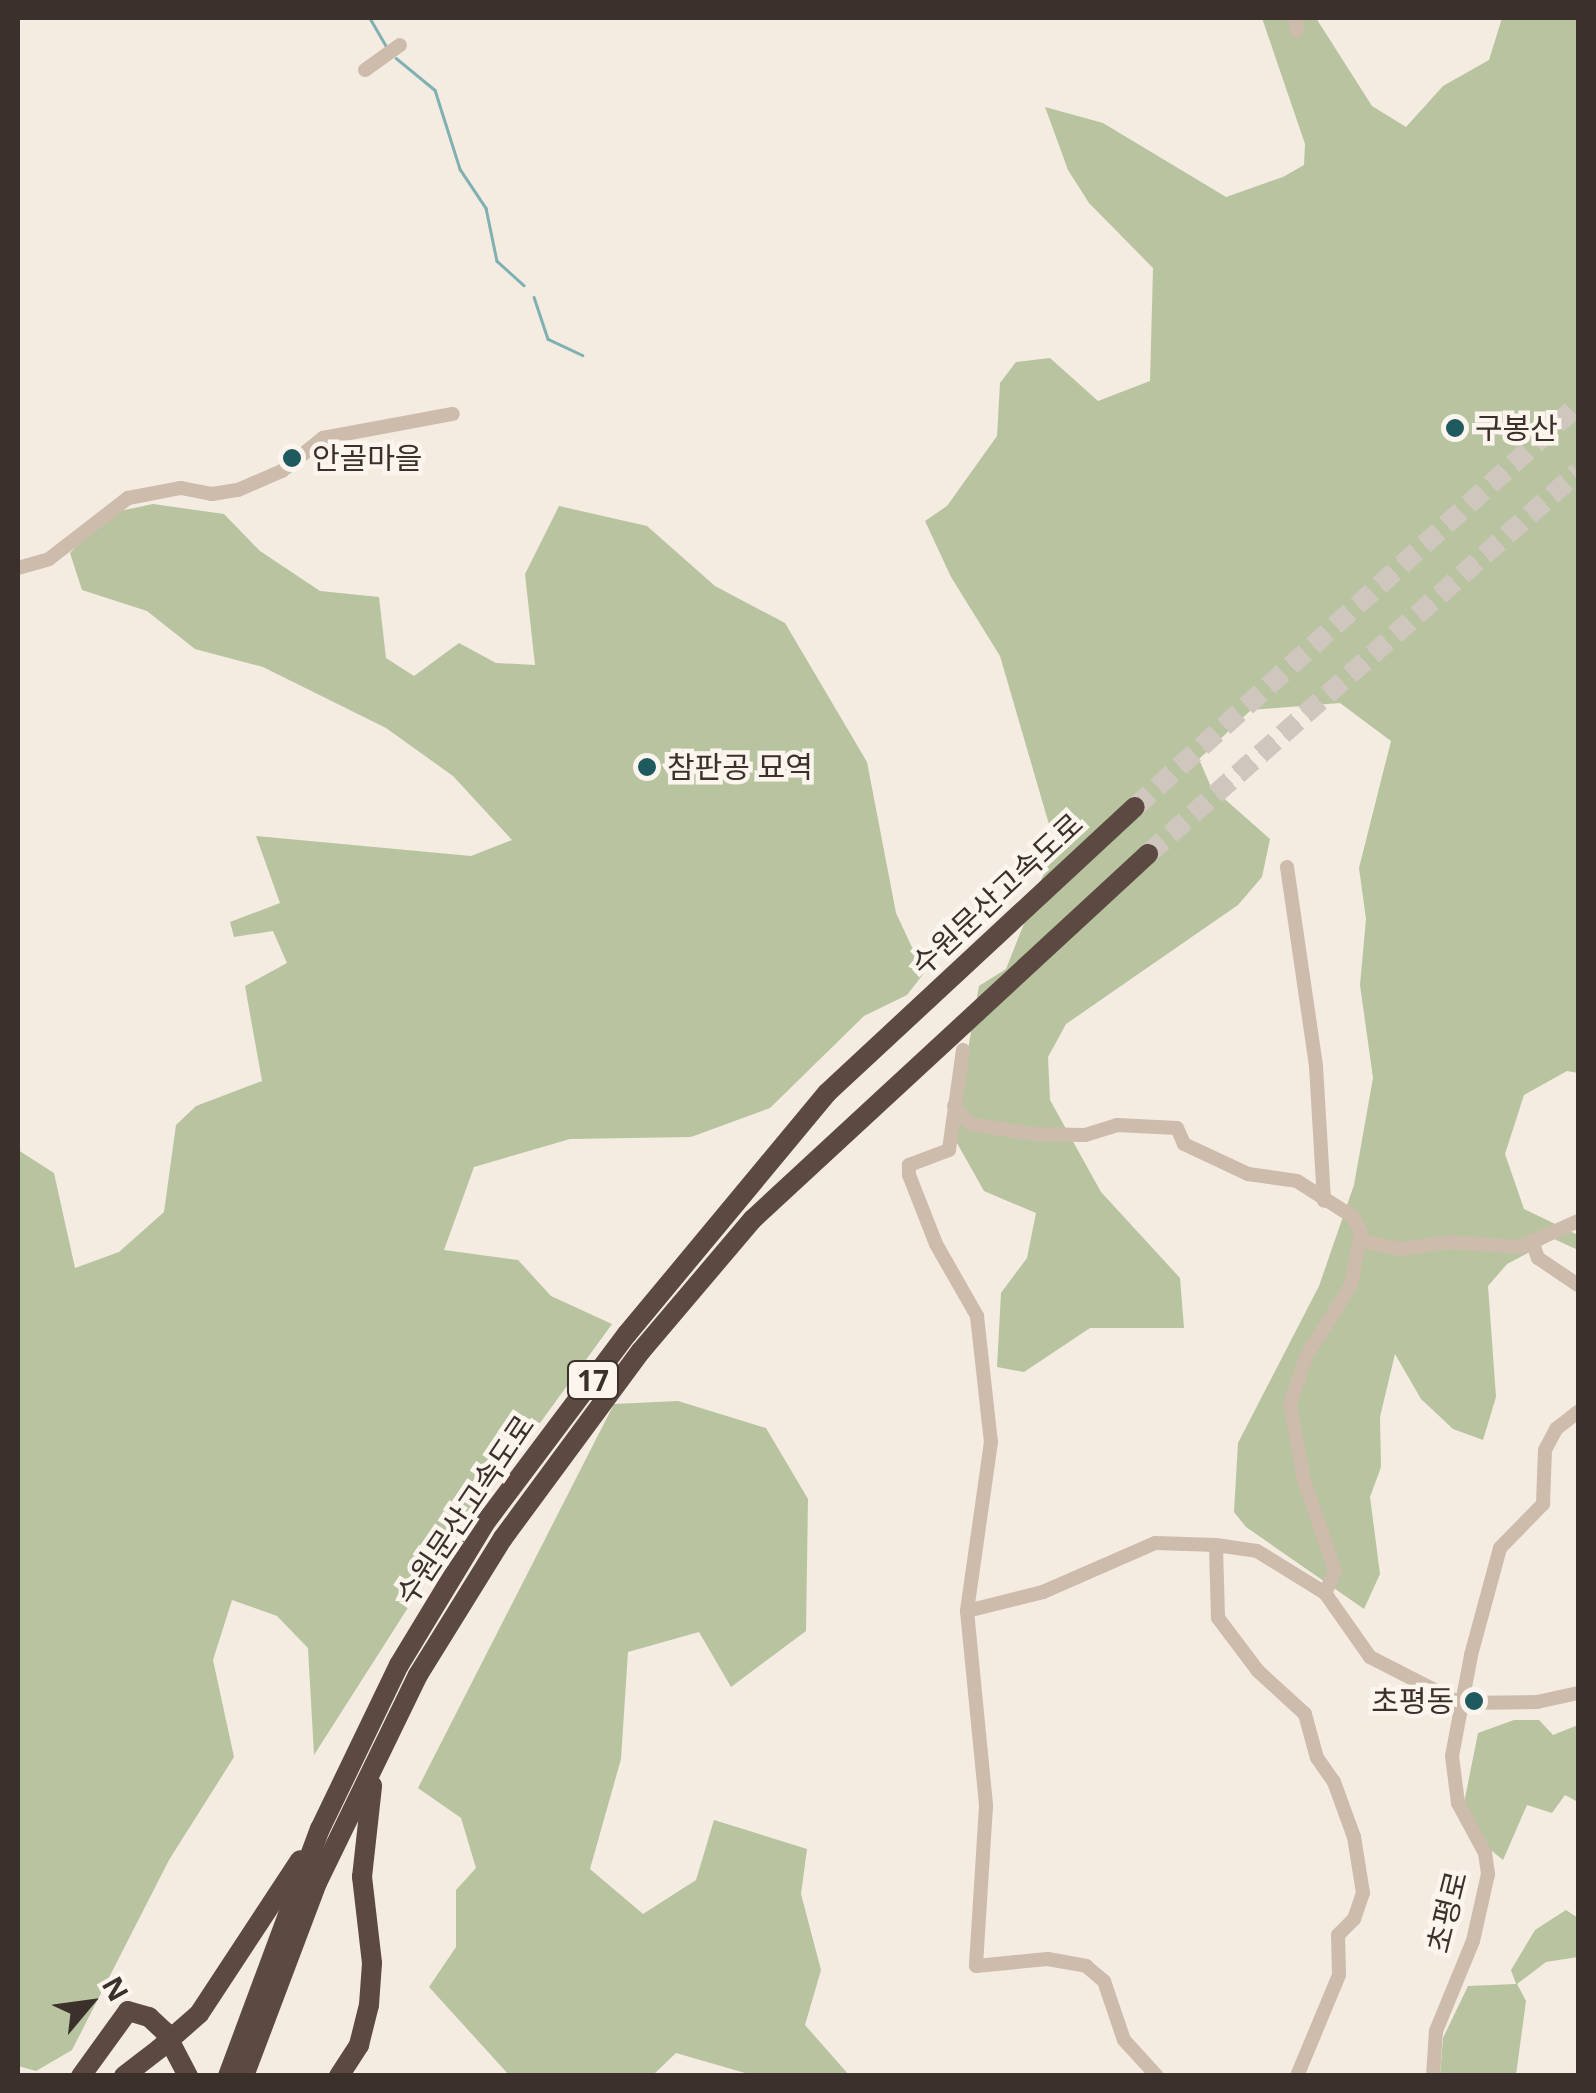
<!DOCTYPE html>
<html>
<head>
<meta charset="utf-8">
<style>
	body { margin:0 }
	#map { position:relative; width:1596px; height:2093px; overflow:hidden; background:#f4ebe1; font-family:"Noto Sans","Noto Sans KR",sans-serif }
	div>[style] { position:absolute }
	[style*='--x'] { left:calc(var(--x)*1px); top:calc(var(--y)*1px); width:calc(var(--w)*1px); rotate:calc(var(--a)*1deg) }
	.green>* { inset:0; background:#b8c4a0 }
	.stream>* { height:2.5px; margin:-1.25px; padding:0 1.25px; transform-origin:1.25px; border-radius:1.25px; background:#7fb0b2 }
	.highway-tunnel>* { height:20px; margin-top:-10px; transform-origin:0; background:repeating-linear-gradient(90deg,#cfc6bd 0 20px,transparent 0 30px) }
	.minor>* { height:14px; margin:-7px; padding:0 7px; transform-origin:7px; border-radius:7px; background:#cdbbac }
	.highway>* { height:20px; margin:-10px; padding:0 10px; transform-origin:10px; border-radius:10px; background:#5c4a42 }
	.highway-bridge>* { height:20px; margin:-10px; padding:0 10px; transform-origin:10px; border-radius:10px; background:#5c4a42 }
	.dots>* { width:28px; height:28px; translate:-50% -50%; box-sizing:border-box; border:5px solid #fbf5ee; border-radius:50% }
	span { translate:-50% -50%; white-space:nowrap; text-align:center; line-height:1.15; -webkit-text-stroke:9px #fbf5ee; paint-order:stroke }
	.shield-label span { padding:2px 8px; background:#fbf5ee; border:2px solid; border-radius:8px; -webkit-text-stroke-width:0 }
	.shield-label { font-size:28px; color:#3b302b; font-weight:700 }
	.poi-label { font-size:30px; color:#3b302b }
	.left { translate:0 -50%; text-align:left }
	.right { translate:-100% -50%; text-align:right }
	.street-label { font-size:30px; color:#3b302b }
	.frame { position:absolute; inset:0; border:20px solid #3b302b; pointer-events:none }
	.north { position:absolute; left:40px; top:1953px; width:100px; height:100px; -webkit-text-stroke:8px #fbf5ee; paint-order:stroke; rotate:61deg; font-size:28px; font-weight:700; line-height:40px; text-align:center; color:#3b302b }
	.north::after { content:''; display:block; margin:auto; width:35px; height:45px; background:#3b302b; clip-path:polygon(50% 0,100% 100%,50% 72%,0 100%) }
</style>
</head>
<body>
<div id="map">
	<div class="green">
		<div style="clip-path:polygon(1262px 18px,1316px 18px,1372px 106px,1406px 127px,1443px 86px,1489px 60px,1502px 18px,1578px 18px,1578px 1073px,1567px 1071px,1524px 1095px,1505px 1154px,1524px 1209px,1578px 1235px,1578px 1250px,1554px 1239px,1507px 1264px,1488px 1286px,1496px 1397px,1483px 1440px,1453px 1429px,1421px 1399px,1395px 1354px,1380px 1417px,1381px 1467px,1370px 1497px,1380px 1574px,1364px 1609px,1246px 1527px,1234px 1512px,1238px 1443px,1319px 1286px,1354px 1185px,1373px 1078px,1360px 985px,1366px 919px,1359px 868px,1391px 741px,1340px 703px,1251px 710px,1199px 759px,1211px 787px,1270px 839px,1262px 877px,1238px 905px,1066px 1024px,1048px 1057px,1050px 1100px,1101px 1192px,1180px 1278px,1184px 1328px,1090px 1328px,1024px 1372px,997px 1367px,1001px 1293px,1027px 1258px,1036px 1213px,984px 1191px,953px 1136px,979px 986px,1006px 969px,1055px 845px,1000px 656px,951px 577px,925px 521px,947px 506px,997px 436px,1000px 383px,1016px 362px,1050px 358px,1098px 401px,1150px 381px,1153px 268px,1089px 203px,1068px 170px,1045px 107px,1103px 123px,1226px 197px,1283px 177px,1304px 165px,1305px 144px)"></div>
		<div style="clip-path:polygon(153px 504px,224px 514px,260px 551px,320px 591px,379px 597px,386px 658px,414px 676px,459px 643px,496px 663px,535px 665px,525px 574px,559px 506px,647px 526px,715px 586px,785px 623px,867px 762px,896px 913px,924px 973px,907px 995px,864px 1016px,770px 1108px,691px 1137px,570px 1139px,474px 1167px,444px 1250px,518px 1260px,551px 1296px,612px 1324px,425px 1581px,314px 1755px,308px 1648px,277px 1616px,232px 1600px,213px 1660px,234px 1757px,169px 1860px,72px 2050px,36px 2071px,18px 2066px,18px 1150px,54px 1173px,75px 1268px,119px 1252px,164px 1212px,176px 1125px,196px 1106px,262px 1081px,245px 986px,287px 963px,273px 931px,234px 937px,230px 922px,280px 903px,256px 836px,471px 856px,512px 840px,453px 776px,386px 728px,263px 667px,195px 649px,147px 611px,82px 590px,70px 553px,106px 514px)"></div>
		<div style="clip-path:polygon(678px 1401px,766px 1428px,808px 1499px,806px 1631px,731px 1687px,699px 1632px,628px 1652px,621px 1759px,590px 1869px,643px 1914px,696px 1880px,714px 1820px,807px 1849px,801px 1894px,821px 1970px,805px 2025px,849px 2075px,752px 2075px,676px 2053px,653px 2075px,509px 2075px,429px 1987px,456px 1947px,456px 1890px,476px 1868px,461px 1818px,418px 1788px,614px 1404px)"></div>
		<div style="clip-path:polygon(1514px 1720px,1539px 1720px,1553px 1735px,1578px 1725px,1578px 1802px,1565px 1795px,1552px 1813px,1527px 1805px,1503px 1860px,1486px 1846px,1464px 1803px,1478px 1733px)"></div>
		<div style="clip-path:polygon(1566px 1910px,1578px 1918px,1578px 1957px,1546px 1962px,1517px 1984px,1526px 2001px,1516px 2075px,1440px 2076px,1443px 2038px,1468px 1986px,1516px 1984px,1511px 1970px,1535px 1930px)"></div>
	</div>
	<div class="stream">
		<div style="--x:370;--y:18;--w:34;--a:60"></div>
		<div style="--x:396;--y:58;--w:50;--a:39.4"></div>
		<div style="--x:435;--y:90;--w:83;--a:72.4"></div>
		<div style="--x:460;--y:169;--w:47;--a:56.3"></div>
		<div style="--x:486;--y:208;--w:54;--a:78.3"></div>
		<div style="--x:497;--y:261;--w:36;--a:42"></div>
		<div style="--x:534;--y:297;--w:44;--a:71.6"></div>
		<div style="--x:548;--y:339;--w:38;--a:25"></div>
	</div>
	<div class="highway-tunnel">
		<div style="--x:1135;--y:807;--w:598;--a:-42.22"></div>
		<div style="--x:1148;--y:854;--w:575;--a:-41.62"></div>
	</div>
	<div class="minor">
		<div style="--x:1295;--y:18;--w:13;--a:81"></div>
		<div style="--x:365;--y:70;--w:43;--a:-35.5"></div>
		<div style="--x:18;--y:568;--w:32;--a:-16"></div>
		<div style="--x:49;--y:559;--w:100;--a:-37.7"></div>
		<div style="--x:128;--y:498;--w:54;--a:-10.7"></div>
		<div style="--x:181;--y:488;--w:32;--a:11"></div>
		<div style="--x:212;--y:494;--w:26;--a:-9"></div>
		<div style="--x:238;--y:490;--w:48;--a:-23.4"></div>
		<div style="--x:282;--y:471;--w:53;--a:-38.8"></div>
		<div style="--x:323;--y:438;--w:132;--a:-10.5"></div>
		<div style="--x:1287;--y:867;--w:201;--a:81.7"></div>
		<div style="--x:1316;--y:1066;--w:135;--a:86.6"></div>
		<div style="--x:963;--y:1050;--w:101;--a:98"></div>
		<div style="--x:949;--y:1150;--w:43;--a:159.4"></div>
		<div style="--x:909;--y:1165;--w:10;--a:90"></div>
		<div style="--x:909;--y:1175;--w:74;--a:68.6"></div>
		<div style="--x:936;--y:1244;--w:83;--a:60.3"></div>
		<div style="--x:977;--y:1316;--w:127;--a:83.7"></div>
		<div style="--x:991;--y:1442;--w:171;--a:98.1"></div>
		<div style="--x:967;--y:1611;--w:196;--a:84.4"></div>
		<div style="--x:986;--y:1806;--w:160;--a:93.6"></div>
		<div style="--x:976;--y:1966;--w:72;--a:-5.6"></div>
		<div style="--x:1048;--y:1959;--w:39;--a:10"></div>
		<div style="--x:1086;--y:1966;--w:23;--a:40"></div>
		<div style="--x:1104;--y:1981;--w:62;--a:71.3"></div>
		<div style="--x:1124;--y:2040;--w:49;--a:47.5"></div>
		<div style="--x:954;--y:1106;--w:24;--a:48"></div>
		<div style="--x:970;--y:1124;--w:64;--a:9"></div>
		<div style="--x:1033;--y:1134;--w:52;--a:1.1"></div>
		<div style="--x:1085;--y:1135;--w:34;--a:-17"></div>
		<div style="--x:1117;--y:1125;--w:60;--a:2.9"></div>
		<div style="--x:1177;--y:1128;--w:17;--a:66"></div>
		<div style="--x:1184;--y:1144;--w:71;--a:25.1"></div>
		<div style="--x:1248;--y:1174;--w:49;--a:8.1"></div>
		<div style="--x:1297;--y:1181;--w:67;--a:32.7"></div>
		<div style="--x:1353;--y:1217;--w:17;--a:62"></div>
		<div style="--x:1361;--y:1232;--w:54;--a:100.7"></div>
		<div style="--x:1351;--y:1285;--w:83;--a:122.2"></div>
		<div style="--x:1307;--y:1355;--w:52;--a:109.1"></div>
		<div style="--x:1290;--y:1404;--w:77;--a:79.6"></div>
		<div style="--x:1304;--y:1480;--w:96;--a:71.2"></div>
		<div style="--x:1335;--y:1571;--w:24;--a:114"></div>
		<div style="--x:1361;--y:1241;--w:41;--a:11.3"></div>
		<div style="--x:1401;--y:1249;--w:49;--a:-8.3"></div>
		<div style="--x:1449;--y:1242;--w:71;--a:4"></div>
		<div style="--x:1520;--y:1247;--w:64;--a:-24.1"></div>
		<div style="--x:1532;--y:1241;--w:18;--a:71"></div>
		<div style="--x:1538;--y:1258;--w:48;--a:34"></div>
		<div style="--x:967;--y:1611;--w:78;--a:-14"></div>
		<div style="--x:1043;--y:1592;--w:122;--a:-23.6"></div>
		<div style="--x:1155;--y:1543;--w:61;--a:1.9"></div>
		<div style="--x:1297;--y:2076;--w:109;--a:-67.4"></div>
		<div style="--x:1339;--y:1975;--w:40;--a:-91.4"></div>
		<div style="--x:1338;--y:1935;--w:23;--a:-45"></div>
		<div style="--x:1354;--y:1919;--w:28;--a:-71"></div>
		<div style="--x:1363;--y:1893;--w:57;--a:-99.1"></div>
		<div style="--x:1354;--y:1837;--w:59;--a:-110"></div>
		<div style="--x:1334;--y:1782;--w:29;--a:-125"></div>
		<div style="--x:1317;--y:1758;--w:46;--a:-105.3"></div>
		<div style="--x:1305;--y:1714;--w:64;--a:-137.5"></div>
		<div style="--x:1258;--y:1671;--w:66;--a:-127"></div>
		<div style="--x:1218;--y:1618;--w:73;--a:-91.6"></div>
		<div style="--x:1216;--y:1545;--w:41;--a:8.3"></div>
		<div style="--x:1257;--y:1551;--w:80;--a:31.7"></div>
		<div style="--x:1325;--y:1593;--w:78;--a:54.9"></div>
		<div style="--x:1370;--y:1657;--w:101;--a:27.1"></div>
		<div style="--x:1460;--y:1703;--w:77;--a:-0.7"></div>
		<div style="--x:1537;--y:1702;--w:42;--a:-12.4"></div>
		<div style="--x:1433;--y:2076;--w:45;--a:-86.2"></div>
		<div style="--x:1436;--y:2031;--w:97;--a:-67.7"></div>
		<div style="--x:1473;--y:1941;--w:69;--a:-77.4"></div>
		<div style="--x:1488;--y:1874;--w:21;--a:-98"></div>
		<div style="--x:1485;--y:1853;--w:57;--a:-118.4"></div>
		<div style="--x:1458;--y:1803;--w:47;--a:-97.3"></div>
		<div style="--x:1452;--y:1756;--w:103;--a:-79.3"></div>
		<div style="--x:1471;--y:1655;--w:111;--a:-74.8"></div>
		<div style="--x:1500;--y:1548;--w:62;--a:-45.7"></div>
		<div style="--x:1543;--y:1504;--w:54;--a:-87.9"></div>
		<div style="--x:1545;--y:1450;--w:24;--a:-62"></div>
		<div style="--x:1556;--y:1429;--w:28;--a:-38"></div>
	</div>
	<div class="highway">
		<div style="--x:199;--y:2014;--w:184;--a:-56.7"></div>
		<div style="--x:81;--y:2076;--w:80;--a:-54.1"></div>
		<div style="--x:128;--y:2011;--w:22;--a:16"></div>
		<div style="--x:149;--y:2017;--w:22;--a:43"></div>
		<div style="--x:165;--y:2032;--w:50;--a:62.4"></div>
		<div style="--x:124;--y:2076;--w:44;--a:-37.6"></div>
		<div style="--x:228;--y:2076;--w:264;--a:-69.6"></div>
		<div style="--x:320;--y:1829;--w:182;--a:-64.3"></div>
		<div style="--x:399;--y:1665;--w:166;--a:-58.8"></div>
		<div style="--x:485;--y:1523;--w:236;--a:-53.1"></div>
		<div style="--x:627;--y:1334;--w:313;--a:-50.3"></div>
		<div style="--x:827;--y:1093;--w:420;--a:-42.9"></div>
		<div style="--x:244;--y:2076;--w:206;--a:-69.3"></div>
		<div style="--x:317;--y:1883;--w:231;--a:-64.1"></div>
		<div style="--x:418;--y:1675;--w:161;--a:-58.2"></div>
		<div style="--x:503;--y:1538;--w:232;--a:-53.6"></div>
		<div style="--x:641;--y:1351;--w:173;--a:-49.7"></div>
		<div style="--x:753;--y:1219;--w:538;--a:-42.74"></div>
		<div style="--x:339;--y:2076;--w:37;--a:-57"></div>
		<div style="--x:359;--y:2045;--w:41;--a:-76"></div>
		<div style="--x:369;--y:2005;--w:42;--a:-85.9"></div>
		<div style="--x:372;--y:1963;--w:87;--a:-96.6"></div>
		<div style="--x:362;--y:1877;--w:92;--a:-83.7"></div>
	</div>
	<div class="highway-bridge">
		<div style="--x:159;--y:2049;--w:53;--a:-41.2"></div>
	</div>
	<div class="dots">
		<div style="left:1455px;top:428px;background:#1f5a5e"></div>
		<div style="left:292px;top:458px;background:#1f5a5e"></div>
		<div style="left:647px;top:767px;background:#1f5a5e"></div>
		<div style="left:1474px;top:1701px;background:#1f5a5e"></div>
	</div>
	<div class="shield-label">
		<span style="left:593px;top:1380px">17</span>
	</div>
	<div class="poi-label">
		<span class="left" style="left:1475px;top:428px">구봉산</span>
		<span class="left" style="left:312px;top:458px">안골마을</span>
		<span class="left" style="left:667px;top:767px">참판공 묘역</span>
		<span class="right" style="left:1454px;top:1701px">초평동</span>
	</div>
	<div class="street-label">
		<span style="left:997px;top:894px;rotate:-43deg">수원문산고속도로</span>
		<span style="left:465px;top:1510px;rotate:-56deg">수원문산고속도로</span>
		<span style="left:1447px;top:1912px;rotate:-76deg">초평로</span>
	</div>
	<div class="frame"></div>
	<div class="north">N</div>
</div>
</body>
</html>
